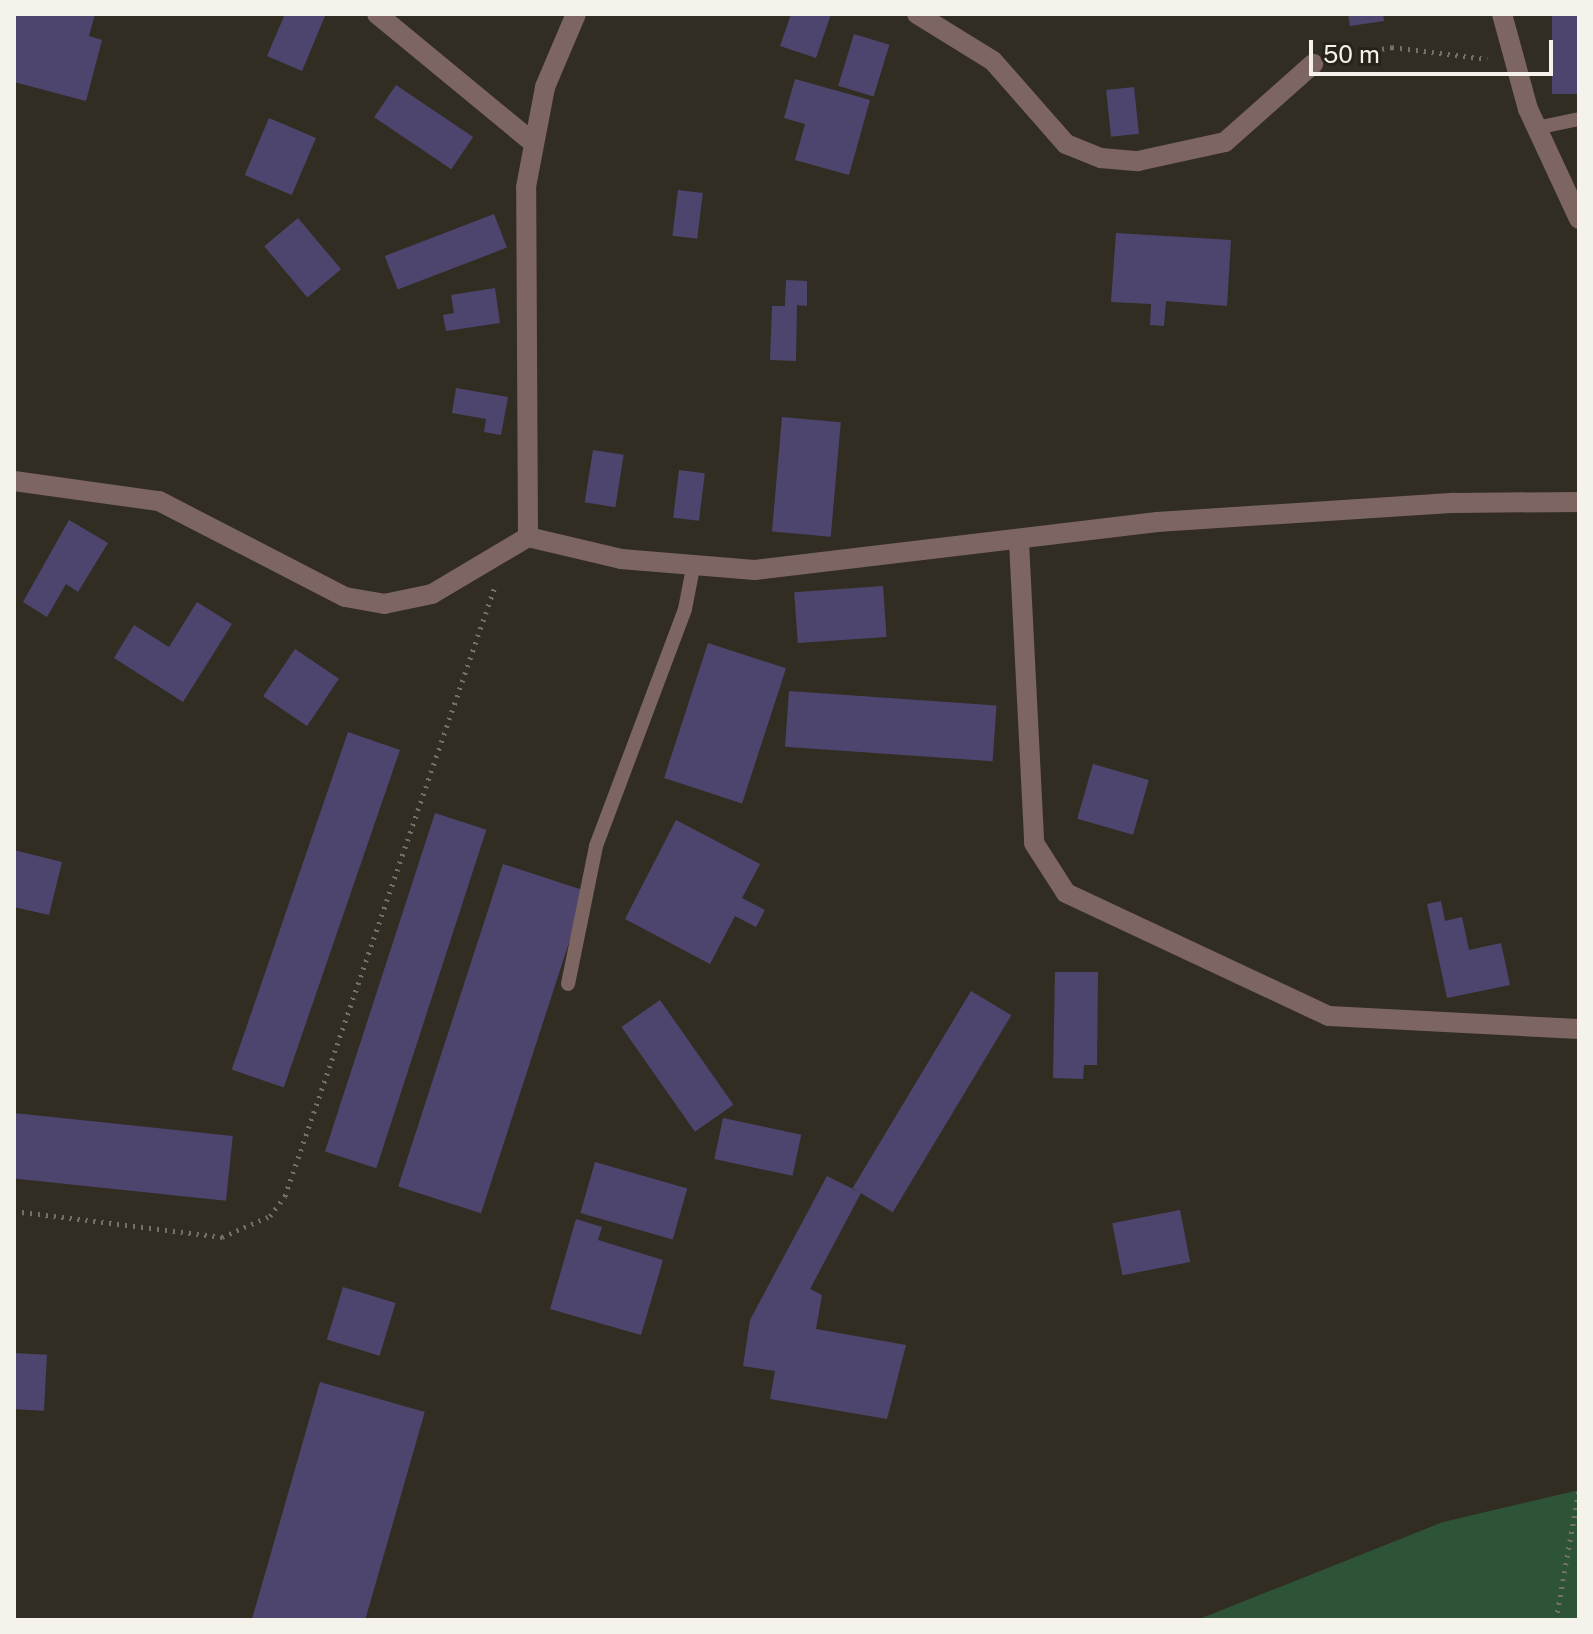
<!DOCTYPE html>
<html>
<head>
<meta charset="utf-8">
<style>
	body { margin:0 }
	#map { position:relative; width:1593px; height:1634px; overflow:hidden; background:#322d22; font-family:"Public Sans",sans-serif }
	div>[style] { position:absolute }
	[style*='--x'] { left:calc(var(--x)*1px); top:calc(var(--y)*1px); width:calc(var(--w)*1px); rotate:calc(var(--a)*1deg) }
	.green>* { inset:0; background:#2e5438 }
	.building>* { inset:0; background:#4e456f; transform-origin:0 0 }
	.path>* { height:5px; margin-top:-2.5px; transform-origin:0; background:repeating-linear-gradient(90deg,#747067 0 2px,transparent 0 8px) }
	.service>* { height:14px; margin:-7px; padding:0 7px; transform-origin:7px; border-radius:7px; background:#7d6561 }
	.minor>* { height:20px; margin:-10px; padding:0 10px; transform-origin:10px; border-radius:10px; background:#7d6561 }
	span { translate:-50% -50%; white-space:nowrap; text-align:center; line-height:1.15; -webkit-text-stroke:6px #282319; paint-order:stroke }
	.frame { position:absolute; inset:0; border:16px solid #f5f2eb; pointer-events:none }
	.scale { position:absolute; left:1309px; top:40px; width:244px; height:36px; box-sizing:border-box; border:4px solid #f5f2eb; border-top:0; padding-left:10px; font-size:24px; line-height:28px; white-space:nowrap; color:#f5f2eb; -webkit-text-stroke:6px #282319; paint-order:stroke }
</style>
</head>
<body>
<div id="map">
	<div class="green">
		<div style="clip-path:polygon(1579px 1490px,1579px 1620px,1197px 1620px,1443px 1522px)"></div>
	</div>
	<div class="building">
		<div style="clip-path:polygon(14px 14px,95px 14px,89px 36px,102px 40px,86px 101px,14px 82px)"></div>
		<div style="clip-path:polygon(285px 14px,325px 16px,302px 71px,267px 56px)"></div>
		<div style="clip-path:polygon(791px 14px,831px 14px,816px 58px,780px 46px)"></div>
		<div style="clip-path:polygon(1348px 14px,1383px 14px,1384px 21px,1350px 26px)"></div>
		<div style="left:1552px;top:14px;width:27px;height:80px"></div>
		<div style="left:854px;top:34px;width:37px;height:54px;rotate:17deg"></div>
		<div style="clip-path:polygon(795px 79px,870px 100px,849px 175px,795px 160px,805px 124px,784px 118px)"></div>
		<div style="left:396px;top:85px;width:93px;height:39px;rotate:34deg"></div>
		<div style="left:1134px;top:87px;width:47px;height:28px;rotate:84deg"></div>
		<div style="left:269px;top:118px;width:51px;height:62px;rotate:23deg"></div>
		<div style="left:678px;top:190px;width:25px;height:46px;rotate:7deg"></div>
		<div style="left:494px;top:214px;width:36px;height:117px;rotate:69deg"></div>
		<div style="left:298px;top:218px;width:67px;height:44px;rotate:50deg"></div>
		<div style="clip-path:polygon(1116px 233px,1231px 240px,1227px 306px,1166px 301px,1164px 326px,1150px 325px,1151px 304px,1111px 302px)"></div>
		<div style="clip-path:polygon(786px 280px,807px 281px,807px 306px,797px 305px,796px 361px,770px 360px,772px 306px,785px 306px)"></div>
		<div style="clip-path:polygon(495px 288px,500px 323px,446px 331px,443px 315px,454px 313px,451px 295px)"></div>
		<div style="clip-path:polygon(456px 388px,508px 397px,501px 435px,484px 432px,486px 419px,452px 413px)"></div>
		<div style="left:782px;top:417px;width:59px;height:115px;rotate:5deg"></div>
		<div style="left:593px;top:450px;width:31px;height:53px;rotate:9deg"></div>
		<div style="left:679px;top:470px;width:26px;height:48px;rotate:7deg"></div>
		<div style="clip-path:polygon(69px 520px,108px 543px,78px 592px,66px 584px,47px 617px,23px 602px)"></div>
		<div style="left:883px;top:586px;width:51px;height:89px;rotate:86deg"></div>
		<div style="clip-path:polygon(197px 602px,232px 624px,183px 702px,114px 658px,134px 625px,169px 647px)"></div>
		<div style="left:708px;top:643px;width:82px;height:142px;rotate:18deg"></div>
		<div style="left:295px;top:649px;width:53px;height:57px;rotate:34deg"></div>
		<div style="left:789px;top:691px;width:208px;height:56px;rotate:4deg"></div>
		<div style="left:348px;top:732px;width:55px;height:357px;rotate:19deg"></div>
		<div style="left:1093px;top:764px;width:58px;height:57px;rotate:16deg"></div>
		<div style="left:435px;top:813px;width:54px;height:356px;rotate:18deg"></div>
		<div style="clip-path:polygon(676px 820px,760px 864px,742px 898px,765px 910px,756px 927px,735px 916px,710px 964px,625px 919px)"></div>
		<div style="clip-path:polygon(14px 850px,62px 862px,49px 915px,14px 907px)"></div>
		<div style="left:503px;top:864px;width:87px;height:339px;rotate:18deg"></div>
		<div style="clip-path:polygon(1441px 901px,1445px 921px,1462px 917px,1469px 950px,1501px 943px,1510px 985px,1447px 998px,1427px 904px)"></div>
		<div style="clip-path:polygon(1055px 972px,1098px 972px,1097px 1065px,1084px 1065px,1083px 1079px,1053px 1078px)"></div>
		<div style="left:971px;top:991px;width:47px;height:230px;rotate:31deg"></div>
		<div style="left:660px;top:1000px;width:128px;height:47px;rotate:55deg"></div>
		<div style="left:14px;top:1113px;width:220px;height:65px;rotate:6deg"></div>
		<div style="left:723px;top:1118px;width:80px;height:42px;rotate:12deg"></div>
		<div style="left:595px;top:1162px;width:96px;height:53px;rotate:16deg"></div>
		<div style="clip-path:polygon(827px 1176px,861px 1193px,810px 1289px,822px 1295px,816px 1329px,906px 1345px,887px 1419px,770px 1399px,775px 1371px,743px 1366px,750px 1320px)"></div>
		<div style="left:1180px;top:1210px;width:53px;height:69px;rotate:79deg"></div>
		<div style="clip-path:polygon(576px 1219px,602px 1227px,598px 1240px,663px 1260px,641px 1335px,550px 1309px)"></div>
		<div style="left:343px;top:1287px;width:55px;height:55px;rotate:17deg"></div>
		<div style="left:14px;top:1353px;width:33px;height:56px;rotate:3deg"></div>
		<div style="left:320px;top:1382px;width:109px;height:247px;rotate:16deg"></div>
	</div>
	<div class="path">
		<div style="--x:1335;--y:58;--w:58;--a:-10.9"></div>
		<div style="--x:1392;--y:47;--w:96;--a:7.2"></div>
		<div style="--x:14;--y:1211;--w:210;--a:7.1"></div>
		<div style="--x:222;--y:1237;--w:52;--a:-23.6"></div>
		<div style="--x:270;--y:1216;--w:25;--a:-53"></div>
		<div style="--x:285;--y:1196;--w:645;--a:-71"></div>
		<div style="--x:1556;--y:1620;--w:132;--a:-80"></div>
	</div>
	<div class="service">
		<div style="--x:1536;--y:128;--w:44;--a:-11.8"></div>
		<div style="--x:568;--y:984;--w:141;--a:-78.5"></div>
		<div style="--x:596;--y:846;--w:253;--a:-69.4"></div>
		<div style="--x:685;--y:609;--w:42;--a:-79"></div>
	</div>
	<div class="minor">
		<div style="--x:377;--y:14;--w:200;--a:39.5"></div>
		<div style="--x:917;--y:14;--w:89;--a:31.7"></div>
		<div style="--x:993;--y:61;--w:111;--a:48.7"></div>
		<div style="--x:1066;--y:144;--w:38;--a:22"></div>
		<div style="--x:1101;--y:158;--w:37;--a:5"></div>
		<div style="--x:1138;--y:161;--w:89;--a:-12.3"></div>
		<div style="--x:1225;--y:142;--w:118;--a:-41.6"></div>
		<div style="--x:1502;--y:14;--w:98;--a:74.7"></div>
		<div style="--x:1528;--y:109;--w:121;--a:65.1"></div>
		<div style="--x:14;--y:481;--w:146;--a:7.9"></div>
		<div style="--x:159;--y:501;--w:209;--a:27.3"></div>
		<div style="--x:345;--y:597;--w:40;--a:10"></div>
		<div style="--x:384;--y:604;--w:49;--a:-11.8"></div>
		<div style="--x:432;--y:594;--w:112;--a:-30.7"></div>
		<div style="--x:528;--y:537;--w:96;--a:13.3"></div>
		<div style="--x:621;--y:559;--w:134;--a:4.7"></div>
		<div style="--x:755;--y:570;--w:405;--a:-6.8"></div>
		<div style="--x:1157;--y:522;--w:298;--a:-3.7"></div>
		<div style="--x:1454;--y:503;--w:125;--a:-0.5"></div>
		<div style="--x:528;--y:537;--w:350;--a:-90.3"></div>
		<div style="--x:526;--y:187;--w:102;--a:-79.2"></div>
		<div style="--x:545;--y:87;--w:79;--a:-67"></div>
		<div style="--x:1019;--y:542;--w:301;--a:87.1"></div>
		<div style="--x:1034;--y:843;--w:59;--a:57.4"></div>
		<div style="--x:1066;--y:893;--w:290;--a:25.1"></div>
		<div style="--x:1329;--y:1016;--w:250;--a:3"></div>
	</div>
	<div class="frame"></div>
	<div class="scale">50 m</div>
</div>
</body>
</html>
